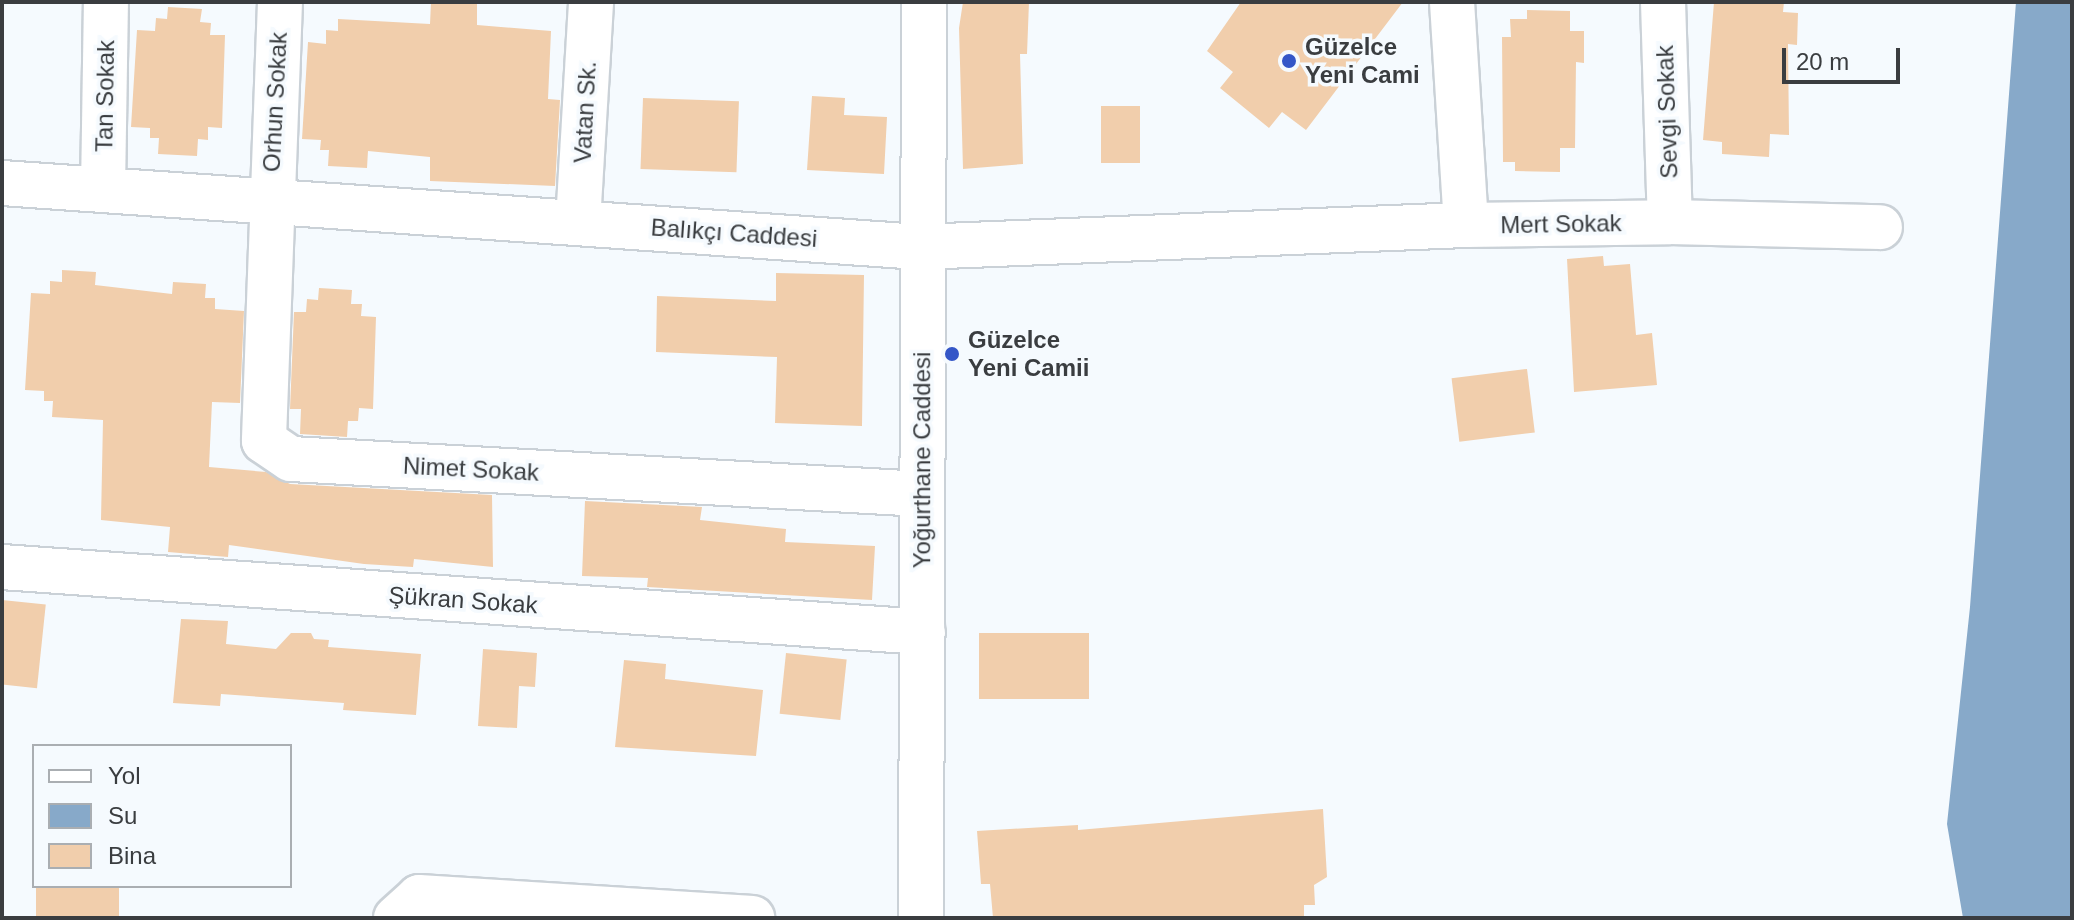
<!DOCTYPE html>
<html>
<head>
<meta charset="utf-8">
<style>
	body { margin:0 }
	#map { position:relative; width:2074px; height:920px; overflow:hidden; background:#f5fafe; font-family:Helvetica,sans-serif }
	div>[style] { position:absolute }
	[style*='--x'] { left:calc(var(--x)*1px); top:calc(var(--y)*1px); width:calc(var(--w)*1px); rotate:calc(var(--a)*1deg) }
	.water>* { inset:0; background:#87a9c9 }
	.building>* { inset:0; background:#f1ceac; transform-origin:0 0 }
	.roads { filter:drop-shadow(2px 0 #cad1d7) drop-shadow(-2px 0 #cad1d7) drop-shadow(0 2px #cad1d7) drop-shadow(0 -2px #cad1d7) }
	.street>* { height:44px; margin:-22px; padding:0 22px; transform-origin:22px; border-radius:22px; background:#fff }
	.secondary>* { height:44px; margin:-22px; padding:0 22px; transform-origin:22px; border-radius:22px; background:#fff }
	.dots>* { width:22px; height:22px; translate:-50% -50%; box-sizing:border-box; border:4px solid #f5fafe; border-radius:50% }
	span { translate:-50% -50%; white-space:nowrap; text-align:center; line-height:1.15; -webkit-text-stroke:7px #f5fafe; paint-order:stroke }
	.poi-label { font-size:24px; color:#3a3d40; font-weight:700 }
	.left { translate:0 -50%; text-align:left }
	.street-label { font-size:24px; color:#3a3d40 }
	.frame { position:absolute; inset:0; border:4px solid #3a3d40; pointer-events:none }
	.legend { position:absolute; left:32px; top:744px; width:260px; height:144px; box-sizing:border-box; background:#f5fafe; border:2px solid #aaaeb2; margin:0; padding:10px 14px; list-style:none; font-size:24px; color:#3a3d40 }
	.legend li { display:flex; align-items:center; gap:16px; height:40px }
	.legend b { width:40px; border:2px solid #aaaeb2 }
	.scale { position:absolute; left:1782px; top:48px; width:118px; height:36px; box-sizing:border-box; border:4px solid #3a3d40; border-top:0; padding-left:10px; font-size:24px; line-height:28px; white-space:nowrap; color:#3a3d40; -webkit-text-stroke:6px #f5fafe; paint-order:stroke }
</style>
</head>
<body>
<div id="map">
	<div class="water">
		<div style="clip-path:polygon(2016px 2px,2072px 2px,2072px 918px,1963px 918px,1947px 824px,1970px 607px)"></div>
	</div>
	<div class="building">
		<div style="clip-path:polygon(431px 2px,477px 2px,477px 25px,551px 31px,548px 99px,560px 100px,555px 186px,430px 181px,430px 157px,368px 151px,367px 168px,328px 166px,329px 150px,320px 150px,321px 140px,302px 139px,308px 42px,326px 44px,326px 30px,338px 31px,338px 19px,430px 24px)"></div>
		<div style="clip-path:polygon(963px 2px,1029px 2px,1027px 54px,1020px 54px,1023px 164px,963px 169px,959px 28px)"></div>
		<div style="clip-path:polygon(1241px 2px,1403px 2px,1306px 130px,1282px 112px,1269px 128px,1220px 88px,1233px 72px,1207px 51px)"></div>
		<div style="clip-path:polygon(1714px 2px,1784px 2px,1783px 12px,1798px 13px,1797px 45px,1788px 44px,1789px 135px,1770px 134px,1769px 157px,1722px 154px,1722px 142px,1703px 140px)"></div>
		<div style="clip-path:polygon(168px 7px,202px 9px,200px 22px,211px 23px,210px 35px,225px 35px,222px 128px,208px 127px,208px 140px,198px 139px,197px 156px,158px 154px,159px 138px,150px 138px,150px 128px,131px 127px,137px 30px,155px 31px,156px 18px,167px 19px)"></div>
		<div style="clip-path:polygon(1527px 10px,1570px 11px,1570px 31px,1584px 31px,1584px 63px,1576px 62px,1575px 148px,1560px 148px,1560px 172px,1515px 171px,1515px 162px,1503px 162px,1502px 37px,1511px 37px,1510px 19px,1527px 19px)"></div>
		<div style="clip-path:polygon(812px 96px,845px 98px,844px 115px,887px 117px,884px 174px,807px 170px)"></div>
		<div style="left:643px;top:98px;width:96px;height:71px;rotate:2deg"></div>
		<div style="left:1140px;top:106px;width:57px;height:39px;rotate:90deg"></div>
		<div style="clip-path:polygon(1603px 256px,1604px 266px,1630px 264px,1636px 335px,1652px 333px,1657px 385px,1574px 392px,1567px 259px)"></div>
		<div style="clip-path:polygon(62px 270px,96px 272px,95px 285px,172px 294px,173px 282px,206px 284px,205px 298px,215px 298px,215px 309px,244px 311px,240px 403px,212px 402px,209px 467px,266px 472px,290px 484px,492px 495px,493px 567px,414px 559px,413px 567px,364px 564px,229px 545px,228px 557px,168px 552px,170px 527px,101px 520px,103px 420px,52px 417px,53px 401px,44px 401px,44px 391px,25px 390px,31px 293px,50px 294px,50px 281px,62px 282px)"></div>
		<div style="clip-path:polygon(776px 273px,864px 275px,862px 426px,775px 423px,777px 357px,656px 352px,657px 296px,776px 301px)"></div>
		<div style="clip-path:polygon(319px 288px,352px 290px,351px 304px,362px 304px,361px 316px,376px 317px,373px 409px,359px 408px,358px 421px,348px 421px,347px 437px,300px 434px,301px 409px,290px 409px,294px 312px,306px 312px,307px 299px,318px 300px)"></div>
		<div style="left:1527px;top:369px;width:64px;height:76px;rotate:83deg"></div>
		<div style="clip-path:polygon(585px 501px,702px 507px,700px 520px,786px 529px,785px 542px,875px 546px,872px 600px,647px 587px,648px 578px,582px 576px)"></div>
		<div style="left:2px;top:600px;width:44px;height:84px;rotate:6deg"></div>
		<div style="clip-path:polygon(181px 619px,228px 621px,226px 644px,276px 649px,291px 633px,311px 633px,314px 639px,329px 640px,328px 647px,421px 654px,416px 715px,343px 710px,344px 703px,221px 694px,220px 706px,173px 703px)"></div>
		<div style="left:979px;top:633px;width:110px;height:66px"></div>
		<div style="clip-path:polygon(483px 649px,537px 653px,535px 687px,519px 686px,517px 728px,478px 726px)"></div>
		<div style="left:786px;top:653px;width:61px;height:61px;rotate:6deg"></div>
		<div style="clip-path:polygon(624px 660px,666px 664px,665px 679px,763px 690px,756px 756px,615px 747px)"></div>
		<div style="clip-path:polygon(1323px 809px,1327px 877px,1314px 885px,1315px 905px,1304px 905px,1304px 917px,993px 918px,990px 884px,981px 884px,977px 831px,1078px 825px,1078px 830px)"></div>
		<div style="left:36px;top:886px;width:83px;height:32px"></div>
	</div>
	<div class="roads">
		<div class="street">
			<div style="--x:280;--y:2;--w:439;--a:92.1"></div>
			<div style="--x:264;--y:441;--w:32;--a:34"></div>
			<div style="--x:291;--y:459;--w:632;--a:3.17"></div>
			<div style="--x:1452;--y:2;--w:223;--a:86.4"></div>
			<div style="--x:1466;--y:225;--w:204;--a:-0.8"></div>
			<div style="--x:1670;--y:222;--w:210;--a:1.4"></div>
			<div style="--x:1663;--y:2;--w:220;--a:88.2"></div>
			<div style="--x:103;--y:190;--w:188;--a:-89.1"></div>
			<div style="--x:578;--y:222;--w:220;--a:-86.6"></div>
			<div style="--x:2;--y:567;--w:923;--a:4.04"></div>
			<div style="--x:396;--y:918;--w:31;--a:-42"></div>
			<div style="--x:419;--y:897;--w:334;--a:3.6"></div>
		</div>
		<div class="secondary">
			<div style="--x:2;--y:183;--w:920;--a:3.99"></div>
			<div style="--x:920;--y:247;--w:546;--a:-2.31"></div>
			<div style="--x:921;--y:918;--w:916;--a:-89.81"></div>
		</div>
	</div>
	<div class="dots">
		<div style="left:1289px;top:61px;background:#3456c7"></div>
		<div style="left:952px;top:354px;background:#3456c7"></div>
	</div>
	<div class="poi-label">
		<span class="left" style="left:1305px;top:61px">Güzelce<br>Yeni Cami</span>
		<span class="left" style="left:968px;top:354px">Güzelce<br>Yeni Camii</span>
	</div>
	<div class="street-label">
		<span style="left:105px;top:96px;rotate:-89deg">Tan Sokak</span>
		<span style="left:275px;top:102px;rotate:-87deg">Orhun Sokak</span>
		<span style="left:585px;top:112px;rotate:-87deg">Vatan Sk.</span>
		<span style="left:1667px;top:112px;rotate:-92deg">Sevgi Sokak</span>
		<span style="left:1561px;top:224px;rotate:-1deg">Mert Sokak</span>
		<span style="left:734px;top:233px;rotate:4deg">Balıkçı Caddesi</span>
		<span style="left:922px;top:460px;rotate:-90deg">Yoğurthane Caddesi</span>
		<span style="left:471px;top:469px;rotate:3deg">Nimet Sokak</span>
		<span style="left:463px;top:600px;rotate:4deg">Şükran Sokak</span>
	</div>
	<div class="frame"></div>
	<ul class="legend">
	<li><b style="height:10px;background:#fff"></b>Yol</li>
	<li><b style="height:22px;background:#87a9c9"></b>Su</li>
	<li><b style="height:22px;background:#f1ceac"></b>Bina</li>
	</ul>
	<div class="scale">20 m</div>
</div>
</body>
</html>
